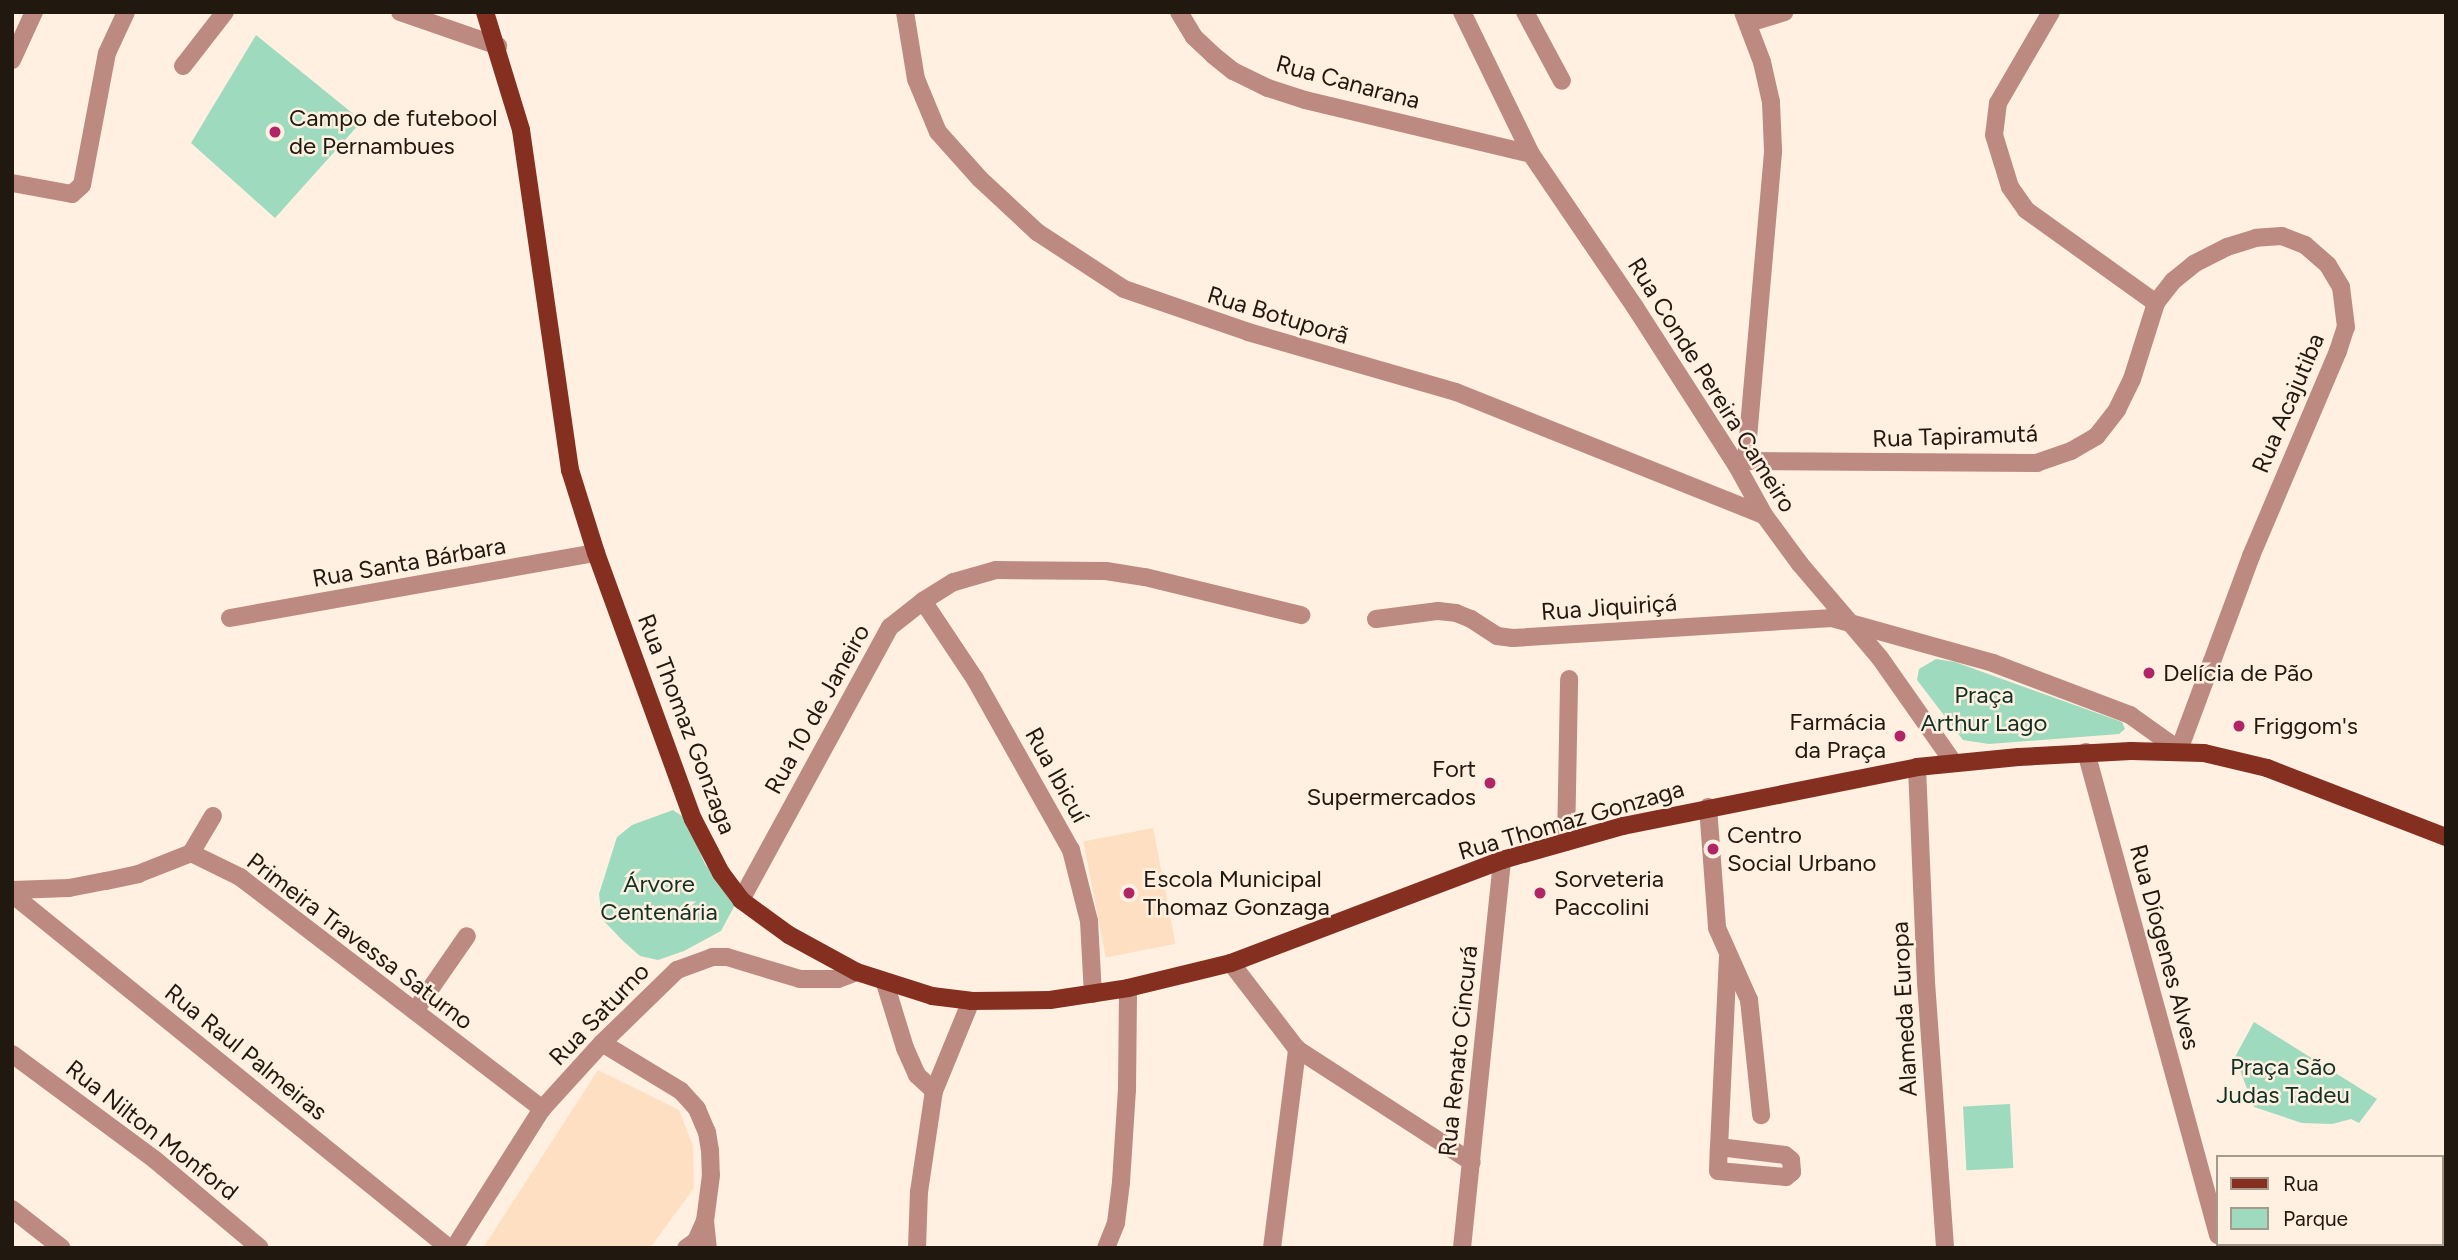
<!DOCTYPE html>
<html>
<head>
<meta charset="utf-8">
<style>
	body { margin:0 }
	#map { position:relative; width:2458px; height:1260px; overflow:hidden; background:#fff0e1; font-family:Figtree,sans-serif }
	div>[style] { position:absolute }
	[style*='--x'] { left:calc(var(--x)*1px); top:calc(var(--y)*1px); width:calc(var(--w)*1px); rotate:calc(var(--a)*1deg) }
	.built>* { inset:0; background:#fedfc1; transform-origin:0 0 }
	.green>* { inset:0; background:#9ddabe; transform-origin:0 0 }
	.minor>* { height:18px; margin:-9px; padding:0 9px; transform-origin:9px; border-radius:9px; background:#bc8a80 }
	.major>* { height:18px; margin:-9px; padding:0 9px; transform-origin:9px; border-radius:9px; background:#852f21 }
	.dots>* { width:19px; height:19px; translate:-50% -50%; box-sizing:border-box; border:4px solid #fff0e1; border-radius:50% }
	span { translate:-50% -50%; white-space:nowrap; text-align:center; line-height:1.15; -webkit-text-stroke:5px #fff0e1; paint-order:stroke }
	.street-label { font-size:24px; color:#21180f }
	.poi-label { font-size:24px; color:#21180f }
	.left { translate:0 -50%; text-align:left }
	.right { translate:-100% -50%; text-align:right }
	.park-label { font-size:24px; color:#103124 }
	.frame { position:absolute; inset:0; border:14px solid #21180f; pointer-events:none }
	.legend { position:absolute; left:2216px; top:1155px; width:228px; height:91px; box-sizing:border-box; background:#fff0e1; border:2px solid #a69a8d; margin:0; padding:9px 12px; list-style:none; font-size:21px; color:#21180f }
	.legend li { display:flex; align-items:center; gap:14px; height:35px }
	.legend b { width:35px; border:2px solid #a69a8d }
</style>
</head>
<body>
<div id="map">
	<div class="built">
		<div style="left:1153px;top:828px;width:118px;height:71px;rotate:79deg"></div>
		<div style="clip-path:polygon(598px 1070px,679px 1110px,693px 1146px,694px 1188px,650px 1248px,483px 1248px)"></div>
	</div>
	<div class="green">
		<div style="clip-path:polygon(256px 35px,362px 121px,275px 218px,191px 143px)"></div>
		<div style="clip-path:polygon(1936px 659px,1955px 662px,2122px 722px,2125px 729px,2119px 734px,1989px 744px,1963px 740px,1917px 680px,1919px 669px)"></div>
		<div style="clip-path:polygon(673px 810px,685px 818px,705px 864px,736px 903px,721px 931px,684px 951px,658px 960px,640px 956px,622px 940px,602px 919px,599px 894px,617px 837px,632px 825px)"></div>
		<div style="clip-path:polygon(2254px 1022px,2377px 1099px,2359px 1123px,2351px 1119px,2332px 1124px,2302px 1123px,2254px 1107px,2235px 1057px)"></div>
		<div style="left:2010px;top:1104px;width:64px;height:47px;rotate:87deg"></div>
	</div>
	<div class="minor">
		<div style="--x:400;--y:12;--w:104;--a:19.1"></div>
		<div style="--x:905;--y:12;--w:68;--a:80.7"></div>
		<div style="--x:916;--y:79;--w:57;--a:67.5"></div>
		<div style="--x:938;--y:132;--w:63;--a:48.2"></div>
		<div style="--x:980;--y:179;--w:78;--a:42.9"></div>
		<div style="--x:1037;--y:232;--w:104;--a:33.2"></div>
		<div style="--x:1124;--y:289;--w:131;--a:19.1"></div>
		<div style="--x:1248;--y:332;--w:216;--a:16.1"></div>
		<div style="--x:1456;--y:392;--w:332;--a:21.8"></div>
		<div style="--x:1179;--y:12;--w:29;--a:59"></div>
		<div style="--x:1194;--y:37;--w:26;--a:43"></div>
		<div style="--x:1213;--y:55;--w:26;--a:39"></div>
		<div style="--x:1233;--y:71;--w:39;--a:26"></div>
		<div style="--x:1268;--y:88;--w:39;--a:18"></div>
		<div style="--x:1305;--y:100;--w:232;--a:13.4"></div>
		<div style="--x:1462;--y:12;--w:158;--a:64.1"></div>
		<div style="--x:1531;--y:154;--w:185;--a:55.8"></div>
		<div style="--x:1635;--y:307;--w:189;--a:57.3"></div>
		<div style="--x:1737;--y:466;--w:56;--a:61.1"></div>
		<div style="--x:1764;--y:515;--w:61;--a:53.7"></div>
		<div style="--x:1800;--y:564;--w:123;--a:49.6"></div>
		<div style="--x:1880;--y:658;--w:127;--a:54.9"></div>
		<div style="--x:1525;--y:12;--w:78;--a:61.8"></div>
		<div style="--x:2051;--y:12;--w:105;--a:120.2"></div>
		<div style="--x:1998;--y:103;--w:32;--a:97"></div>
		<div style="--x:1994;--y:135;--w:54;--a:72.9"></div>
		<div style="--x:2010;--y:187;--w:28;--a:55"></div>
		<div style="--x:2026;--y:210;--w:160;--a:35.6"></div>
		<div style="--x:1749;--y:23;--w:37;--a:-17"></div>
		<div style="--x:12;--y:60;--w:53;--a:-65.4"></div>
		<div style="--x:183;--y:66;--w:68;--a:-52.1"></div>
		<div style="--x:12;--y:183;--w:61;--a:10.4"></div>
		<div style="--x:72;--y:194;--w:13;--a:-42"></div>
		<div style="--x:82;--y:185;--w:134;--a:-79.3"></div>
		<div style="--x:107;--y:53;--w:45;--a:-65.1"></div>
		<div style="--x:1737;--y:466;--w:10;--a:-29"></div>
		<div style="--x:1746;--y:461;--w:312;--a:-85"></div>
		<div style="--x:1773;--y:150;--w:48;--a:-92.4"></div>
		<div style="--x:1771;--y:102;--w:41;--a:-102.7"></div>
		<div style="--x:1762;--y:62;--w:53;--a:-110.8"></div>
		<div style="--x:923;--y:601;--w:94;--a:56.3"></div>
		<div style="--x:975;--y:679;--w:196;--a:60.7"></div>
		<div style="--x:1071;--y:850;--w:73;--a:75.8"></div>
		<div style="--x:1089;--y:921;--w:73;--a:86.9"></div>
		<div style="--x:230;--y:618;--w:372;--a:-10.1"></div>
		<div style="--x:1376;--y:619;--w:63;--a:-7.4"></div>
		<div style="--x:1438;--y:611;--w:18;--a:6"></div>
		<div style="--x:1456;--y:613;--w:16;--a:22"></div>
		<div style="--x:1471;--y:619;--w:31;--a:33"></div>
		<div style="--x:1497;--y:636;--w:16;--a:7"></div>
		<div style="--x:1513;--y:638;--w:320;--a:-3.6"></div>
		<div style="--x:1832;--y:618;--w:167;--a:15.6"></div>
		<div style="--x:1993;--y:663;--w:147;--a:20.8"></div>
		<div style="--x:2130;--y:715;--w:60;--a:35.5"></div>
		<div style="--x:2179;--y:750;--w:207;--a:-69.6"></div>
		<div style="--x:2251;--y:556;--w:223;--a:-67"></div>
		<div style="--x:2338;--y:351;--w:25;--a:-72"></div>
		<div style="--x:2346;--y:327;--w:40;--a:-97.1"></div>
		<div style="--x:2341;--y:287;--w:26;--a:-121"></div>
		<div style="--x:2328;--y:265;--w:30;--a:-139"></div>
		<div style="--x:2305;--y:245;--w:25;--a:-159"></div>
		<div style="--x:2282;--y:236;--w:26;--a:176"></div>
		<div style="--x:2256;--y:238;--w:30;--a:163"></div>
		<div style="--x:2227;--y:247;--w:37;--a:153"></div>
		<div style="--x:2194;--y:264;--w:27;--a:141"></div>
		<div style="--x:2173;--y:281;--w:28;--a:128"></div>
		<div style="--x:2156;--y:303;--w:80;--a:107.5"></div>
		<div style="--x:2132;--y:379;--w:34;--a:116"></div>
		<div style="--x:2117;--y:410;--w:33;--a:128"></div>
		<div style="--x:2097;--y:436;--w:30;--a:150"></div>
		<div style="--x:2071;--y:451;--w:36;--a:161"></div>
		<div style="--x:2037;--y:463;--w:291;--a:-179.6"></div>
		<div style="--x:2086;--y:752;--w:501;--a:74.71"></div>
		<div style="--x:1917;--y:767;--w:215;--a:87.6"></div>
		<div style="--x:1926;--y:982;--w:267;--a:85.9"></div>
		<div style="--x:1708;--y:807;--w:121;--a:85.7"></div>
		<div style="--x:1717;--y:928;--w:79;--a:66"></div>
		<div style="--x:1749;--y:1000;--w:116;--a:84"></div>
		<div style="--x:1566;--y:842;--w:163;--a:-88.9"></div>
		<div style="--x:191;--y:853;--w:43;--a:-59.3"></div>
		<div style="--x:12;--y:890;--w:57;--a:-2"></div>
		<div style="--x:69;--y:888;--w:38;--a:-11"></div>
		<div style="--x:106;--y:881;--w:33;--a:-12"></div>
		<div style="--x:138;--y:874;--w:57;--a:-21.6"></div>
		<div style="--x:191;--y:853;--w:55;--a:26.1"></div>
		<div style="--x:240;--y:877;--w:381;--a:37.5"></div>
		<div style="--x:12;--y:894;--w:562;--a:39.01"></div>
		<div style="--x:741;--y:900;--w:311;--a:-61.4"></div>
		<div style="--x:890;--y:627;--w:42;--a:-38.2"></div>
		<div style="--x:923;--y:601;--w:36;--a:-32"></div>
		<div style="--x:954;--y:582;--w:44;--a:-15.9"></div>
		<div style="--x:996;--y:570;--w:110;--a:0.5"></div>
		<div style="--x:1106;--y:571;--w:39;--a:9"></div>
		<div style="--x:1145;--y:577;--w:161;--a:13.7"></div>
		<div style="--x:1231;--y:963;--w:108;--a:52.5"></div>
		<div style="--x:1297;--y:1049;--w:208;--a:32.9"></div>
		<div style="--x:885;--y:983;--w:68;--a:72.9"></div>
		<div style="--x:905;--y:1048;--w:30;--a:66"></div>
		<div style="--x:917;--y:1075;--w:23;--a:43"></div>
		<div style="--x:415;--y:1011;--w:91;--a:-55.3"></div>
		<div style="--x:602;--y:1043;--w:92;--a:31.3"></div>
		<div style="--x:681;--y:1091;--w:24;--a:48"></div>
		<div style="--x:697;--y:1109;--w:25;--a:67"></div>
		<div style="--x:707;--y:1132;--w:18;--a:81"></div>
		<div style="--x:710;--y:1150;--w:25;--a:88"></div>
		<div style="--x:711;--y:1175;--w:46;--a:97.4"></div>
		<div style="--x:705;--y:1221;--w:27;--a:84"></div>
		<div style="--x:12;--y:1054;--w:177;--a:36.5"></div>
		<div style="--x:154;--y:1159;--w:138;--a:40"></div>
		<div style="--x:1719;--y:1147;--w:66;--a:6.9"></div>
		<div style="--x:1785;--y:1155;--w:8;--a:40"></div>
		<div style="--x:1791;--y:1160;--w:12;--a:85"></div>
		<div style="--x:1792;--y:1172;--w:8;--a:140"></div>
		<div style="--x:1786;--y:1177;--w:68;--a:-175"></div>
		<div style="--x:1718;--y:1171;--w:24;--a:-88"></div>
		<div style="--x:1719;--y:1147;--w:190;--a:-87.3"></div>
		<div style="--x:2442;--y:1204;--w:4;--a:-14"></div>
		<div style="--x:12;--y:1209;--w:63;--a:38"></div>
		<div style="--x:454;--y:1248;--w:165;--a:-57.7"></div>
		<div style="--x:542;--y:1109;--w:89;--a:-47.7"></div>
		<div style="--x:602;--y:1043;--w:105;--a:-44.2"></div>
		<div style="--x:677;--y:970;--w:37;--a:-20"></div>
		<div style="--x:712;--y:957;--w:15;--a:0"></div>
		<div style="--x:727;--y:957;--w:76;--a:16.8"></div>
		<div style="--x:800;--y:979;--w:38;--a:0"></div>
		<div style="--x:838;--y:979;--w:20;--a:-20"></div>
		<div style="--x:686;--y:1248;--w:12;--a:-35"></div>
		<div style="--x:696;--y:1241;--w:22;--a:-66"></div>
		<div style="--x:917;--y:1248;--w:56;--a:-88"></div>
		<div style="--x:919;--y:1192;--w:102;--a:-81.6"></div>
		<div style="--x:934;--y:1091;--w:97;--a:-67.7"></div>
		<div style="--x:1106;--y:1248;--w:27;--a:-68"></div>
		<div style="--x:1116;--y:1223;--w:41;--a:-83"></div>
		<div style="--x:1121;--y:1182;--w:92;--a:-86.3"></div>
		<div style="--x:1127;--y:1090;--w:102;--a:-89.4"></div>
		<div style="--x:1272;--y:1248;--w:201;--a:-82.8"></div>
		<div style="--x:1462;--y:1248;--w:390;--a:-84.1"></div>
		<div style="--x:2236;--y:1248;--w:17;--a:-13"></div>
	</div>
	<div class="major">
		<div style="--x:485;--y:12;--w:123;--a:73"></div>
		<div style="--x:521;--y:130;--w:344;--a:81.8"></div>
		<div style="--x:570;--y:470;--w:87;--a:72.6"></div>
		<div style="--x:596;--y:553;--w:283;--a:70"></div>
		<div style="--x:693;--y:819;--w:61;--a:62.6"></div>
		<div style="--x:721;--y:873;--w:34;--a:53"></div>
		<div style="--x:741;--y:900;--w:59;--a:36.1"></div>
		<div style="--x:789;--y:935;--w:77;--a:28.6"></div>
		<div style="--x:857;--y:972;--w:79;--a:17.7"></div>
		<div style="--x:932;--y:996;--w:39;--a:7"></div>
		<div style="--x:971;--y:1001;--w:79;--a:-0.7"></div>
		<div style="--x:1050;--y:1000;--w:79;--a:-8.7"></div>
		<div style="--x:1128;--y:988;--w:106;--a:-13.6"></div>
		<div style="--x:1231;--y:963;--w:290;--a:-20.8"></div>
		<div style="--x:1502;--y:860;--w:126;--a:-15.7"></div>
		<div style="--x:1623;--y:826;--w:300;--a:-11.3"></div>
		<div style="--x:1917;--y:767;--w:102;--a:-5.6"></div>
		<div style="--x:2019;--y:757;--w:112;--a:-3.1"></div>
		<div style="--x:2131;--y:751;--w:73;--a:1.6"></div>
		<div style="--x:2204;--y:753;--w:65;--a:13.4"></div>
		<div style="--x:2267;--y:768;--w:192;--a:21.1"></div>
	</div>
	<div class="dots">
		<div style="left:275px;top:132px;background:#af2566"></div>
		<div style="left:2149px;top:673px;background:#af2566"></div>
		<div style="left:2239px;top:726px;background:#af2566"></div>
		<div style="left:1900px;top:736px;background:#af2566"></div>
		<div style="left:1490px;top:783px;background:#af2566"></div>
		<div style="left:1713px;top:849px;background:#af2566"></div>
		<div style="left:1129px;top:893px;background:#af2566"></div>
		<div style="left:1540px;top:893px;background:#af2566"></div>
	</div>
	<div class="street-label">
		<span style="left:1348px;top:82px;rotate:15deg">Rua Canarana</span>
		<span style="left:1278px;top:315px;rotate:17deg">Rua Botuporã</span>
		<span style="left:1712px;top:385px;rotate:58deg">Rua Conde Pereira Cameiro</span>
		<span style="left:2288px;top:403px;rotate:-67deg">Rua Acajutiba</span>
		<span style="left:1955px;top:436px;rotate:-2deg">Rua Tapiramutá</span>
		<span style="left:409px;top:562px;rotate:-10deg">Rua Santa Bárbara</span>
		<span style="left:1609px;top:607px;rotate:-4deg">Rua Jiquiriçá</span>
		<span style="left:817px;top:709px;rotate:-61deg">Rua 10 de Janeiro</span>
		<span style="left:687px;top:724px;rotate:69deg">Rua Thomaz Gonzaga</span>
		<span style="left:1057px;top:775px;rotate:61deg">Rua Ibicuí</span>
		<span style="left:1571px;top:820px;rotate:-16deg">Rua Thomaz Gonzaga</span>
		<span style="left:360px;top:941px;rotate:37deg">Primeira Travessa Saturno</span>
		<span style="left:2165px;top:947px;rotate:75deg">Rua Díogenes Alves</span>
		<span style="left:1904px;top:1009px;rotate:-93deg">Alameda Europa</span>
		<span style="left:599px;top:1014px;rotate:-46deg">Rua Saturno</span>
		<span style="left:1458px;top:1051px;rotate:-84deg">Rua Renato Cincurá</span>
		<span style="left:246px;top:1052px;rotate:39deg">Rua Raul Palmeiras</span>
		<span style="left:152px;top:1130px;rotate:38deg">Rua Nilton Monford</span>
	</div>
	<div class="poi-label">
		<span class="left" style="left:289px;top:132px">Campo de futebool<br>de Pernambues</span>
		<span class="left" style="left:2163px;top:673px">Delícia de Pão</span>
		<span class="right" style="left:1886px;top:736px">Farmácia<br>da Praça</span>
		<span class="left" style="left:2253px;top:726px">Friggom's</span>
		<span class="right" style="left:1476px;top:783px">Fort<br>Supermercados</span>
		<span class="left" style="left:1727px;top:849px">Centro<br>Social Urbano</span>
		<span class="left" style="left:1143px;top:893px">Escola Municipal<br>Thomaz Gonzaga</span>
		<span class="left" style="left:1554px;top:893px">Sorveteria<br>Paccolini</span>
	</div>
	<div class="park-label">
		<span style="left:1984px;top:709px">Praça<br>Arthur Lago</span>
		<span style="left:659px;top:898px">Árvore<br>Centenária</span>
		<span style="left:2283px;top:1081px">Praça São<br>Judas Tadeu</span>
	</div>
	<div class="frame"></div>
	<ul class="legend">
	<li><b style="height:9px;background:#852f21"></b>Rua</li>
	<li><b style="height:19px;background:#9ddabe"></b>Parque</li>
	</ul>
</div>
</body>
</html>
